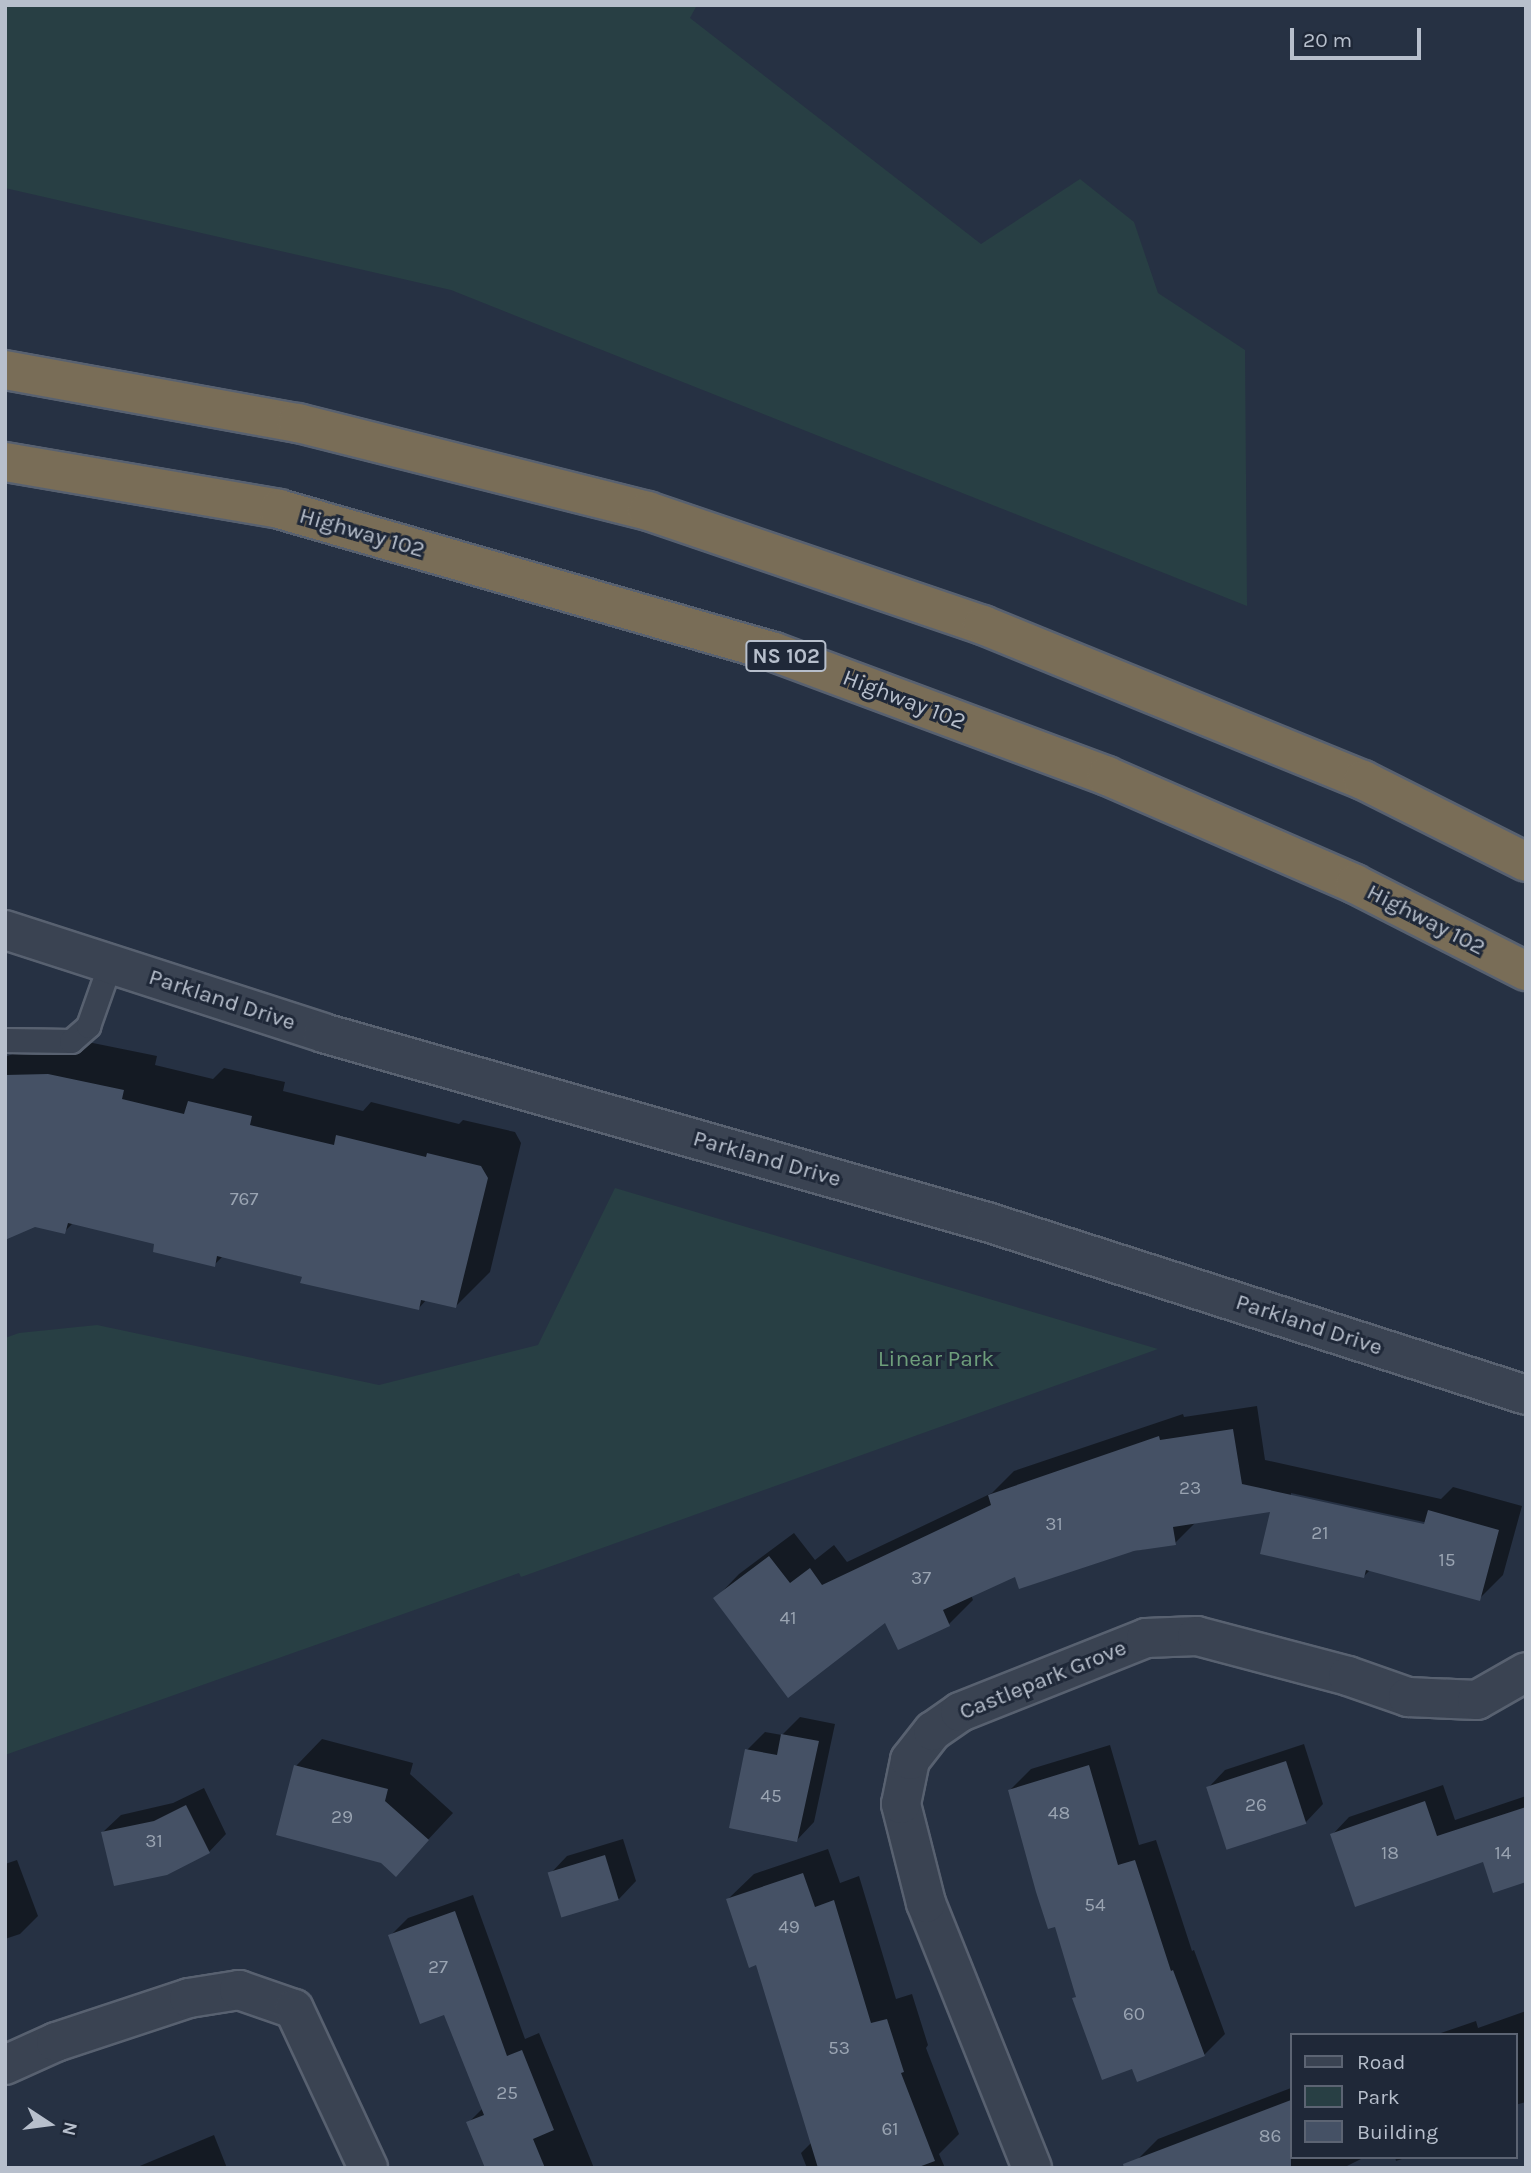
<!DOCTYPE html>
<html>
<head>
<meta charset="utf-8">
<style>
	body { margin:0 }
	#map { position:relative; width:1531px; height:2173px; overflow:hidden; background:#263143; font-family:Karla,sans-serif }
	div>[style] { position:absolute }
	[style*='--x'] { left:calc(var(--x)*1px); top:calc(var(--y)*1px); width:calc(var(--w)*1px); rotate:calc(var(--a)*1deg) }
	.green>* { inset:0; background:#283f44 }
	.shadow>* { inset:0; background:#0007 }
	.building>* { inset:0; background:#455165; transform-origin:0 0 }
	.roads { filter:drop-shadow(2px 0 #586170) drop-shadow(-2px 0 #586170) drop-shadow(0 2px #586170) drop-shadow(0 -2px #586170) }
	.service>* { height:23px; margin:-11.5px; padding:0 11.5px; transform-origin:11.5px; border-radius:11.5px; background:#3a4352 }
	.minor>* { height:38px; margin:-19px; padding:0 19px; transform-origin:19px; border-radius:19px; background:#3a4352 }
	.tertiary>* { height:38px; margin:-19px; padding:0 19px; transform-origin:19px; border-radius:19px; background:#3a4352 }
	.motorway>* { height:38px; margin:-19px; padding:0 19px; transform-origin:19px; border-radius:19px; background:#796d57 }
	span { translate:-50% -50%; white-space:nowrap; text-align:center; line-height:1.15; -webkit-text-stroke:6px #1f2838; paint-order:stroke }
	.number-label { font-size:19px; color:#9aa4b2 }
	.number-label span { -webkit-text-stroke-width:0 }
	.shield-label span { padding:2px 5px; background:#1f2838; border:2px solid; border-radius:5px; -webkit-text-stroke-width:0 }
	.shield-label { font-size:21px; color:#b7bfcc; font-weight:700 }
	.street-label { font-size:23px; color:#b7bfcc }
	.park-label { font-size:23px; color:#6e9e7b }
	.frame { position:absolute; inset:0; border:7px solid #b7bfcc; pointer-events:none }
	.legend { position:absolute; left:1290px; top:2033px; width:228px; height:126px; box-sizing:border-box; background:#1f2838; border:2px solid #5c6473; margin:0; padding:9px 12px; list-style:none; font-size:21px; color:#b7bfcc }
	.legend li { display:flex; align-items:center; gap:14px; height:35px }
	.legend b { width:35px; border:2px solid #5c6473 }
	.north { position:absolute; left:14px; top:2089px; width:70px; height:70px; -webkit-text-stroke:5px #1f2838; paint-order:stroke; rotate:103deg; font-size:19px; font-weight:700; line-height:28px; text-align:center; color:#b7bfcc }
	.north::after { content:''; display:block; margin:auto; width:24px; height:32px; background:#b7bfcc; clip-path:polygon(50% 0,100% 100%,50% 72%,0 100%) }
	.scale { position:absolute; left:1290px; top:28px; width:131px; height:32px; box-sizing:border-box; border:4px solid #b7bfcc; border-top:0; padding-left:9px; font-size:21px; line-height:24px; white-space:nowrap; color:#b7bfcc; -webkit-text-stroke:5px #1f2838; paint-order:stroke }
</style>
</head>
<body>
<div id="map">
	<div class="green">
		<div style="clip-path:polygon(5px 5px,697px 5px,690px 18px,981px 244px,1080px 179px,1134px 222px,1158px 293px,1245px 350px,1247px 606px,451px 290px,5px 188px)"></div>
		<div style="clip-path:polygon(615px 1188px,1158px 1349px,521px 1577px,519px 1573px,5px 1755px,5px 1338px,19px 1333px,97px 1325px,379px 1385px,538px 1345px)"></div>
	</div>
	<div class="shadow">
		<div style="clip-path:polygon(83px 1041px,157px 1056px,155px 1065px,213px 1079px,224px 1068px,285px 1082px,283px 1091px,363px 1111px,371px 1102px,459px 1124px,463px 1120px,515px 1132px,521px 1143px,490px 1272px,456px 1306px,427px 1299px,419px 1308px,223px 1256px,214px 1265px,157px 1242px,74px 1222px,64px 1232px,35px 1225px,5px 1238px,5px 1057px,43px 1042px)"></div>
		<div style="clip-path:polygon(evenodd,1257px 1406px,1265px 1460px,1441px 1499px,1453px 1487px,1522px 1506px,1503px 1575px,1479px 1599px,1370px 1570px,1364px 1576px,1272px 1510px,1196px 1522px,1175px 1543px,1016px 1574px,971px 1595px,973px 1600px,949px 1624px,899px 1648px,886px 1621px,715px 1599px,739px 1574px,794px 1533px,815px 1560px,834px 1545px,847px 1562px,992px 1493px,1014px 1471px,1183px 1414px,1184px 1417px,1257px 1406px,1291px 1493px,1433px 1524px,1432px 1528px,1291px 1497px,1291px 1493px)"></div>
		<div style="clip-path:polygon(800px 1717px,835px 1724px,814px 1822px,797px 1840px,747px 1750px,765px 1732px,782px 1735px)"></div>
		<div style="clip-path:polygon(322px 1739px,413px 1763px,410px 1774px,453px 1813px,396px 1874px,296px 1766px)"></div>
		<div style="clip-path:polygon(1304px 1744px,1323px 1804px,1306px 1822px,1208px 1788px,1225px 1770px)"></div>
		<div style="clip-path:polygon(1110px 1745px,1139px 1845px,1156px 1840px,1192px 1951px,1194px 1950px,1225px 2034px,1204px 2055px,1133px 2067px,1074px 1999px,1078px 1995px,1056px 1925px,1010px 1790px,1031px 1769px)"></div>
		<div style="clip-path:polygon(1443px 1785px,1455px 1820px,1526px 1796px,1526px 1880px,1484px 1860px,1332px 1835px,1349px 1817px)"></div>
		<div style="clip-path:polygon(204px 1788px,226px 1834px,209px 1852px,103px 1832px,121px 1815px,173px 1803px)"></div>
		<div style="clip-path:polygon(623px 1839px,636px 1881px,619px 1899px,550px 1874px,567px 1856px)"></div>
		<div style="clip-path:polygon(828px 1849px,840px 1883px,859px 1876px,896px 1999px,912px 1994px,928px 2045px,926px 2048px,959px 2134px,939px 2154px,945px 2168px,807px 2168px,801px 2153px,812px 2142px,757px 1963px,728px 1899px,754px 1874px)"></div>
		<div style="clip-path:polygon(17px 1860px,38px 1916px,20px 1934px,5px 1939px,5px 1864px)"></div>
		<div style="clip-path:polygon(473px 1895px,525px 2039px,539px 2033px,594px 2168px,486px 2168px,468px 2123px,483px 2108px,445px 2013px,390px 1936px,408px 1918px)"></div>
		<div style="clip-path:polygon(1526px 2011px,1526px 2102px,1515px 2105px,1515px 2035px,1435px 2035px,1476px 2021px,1478px 2028px)"></div>
		<div style="clip-path:polygon(1291px 2088px,1291px 2157px,1365px 2157px,1343px 2168px,1140px 2168px,1137px 2160px,1158px 2139px)"></div>
		<div style="clip-path:polygon(214px 2135px,227px 2168px,135px 2168px)"></div>
		<div style="clip-path:polygon(1395px 2157px,1408px 2157px,1396px 2161px)"></div>
	</div>
	<div class="building">
		<div style="clip-path:polygon(48px 1074px,124px 1090px,122px 1099px,184px 1114px,188px 1101px,252px 1116px,250px 1125px,334px 1145px,336px 1135px,426px 1157px,427px 1153px,481px 1166px,488px 1178px,456px 1308px,421px 1300px,419px 1310px,300px 1283px,302px 1277px,217px 1256px,215px 1267px,153px 1252px,154px 1244px,68px 1223px,65px 1234px,35px 1227px,5px 1240px,5px 1075px)"></div>
		<div style="clip-path:polygon(1233px 1429px,1242px 1484px,1424px 1524px,1428px 1510px,1499px 1530px,1480px 1601px,1366px 1570px,1364px 1578px,1260px 1554px,1270px 1512px,1173px 1527px,1176px 1545px,1134px 1551px,1019px 1589px,1015px 1577px,943px 1610px,950px 1626px,898px 1650px,885px 1623px,788px 1698px,713px 1598px,769px 1556px,790px 1583px,810px 1568px,822px 1585px,991px 1505px,988px 1495px,1159px 1436px,1160px 1440px)"></div>
		<div style="clip-path:polygon(781px 1734px,819px 1741px,797px 1842px,729px 1828px,745px 1749px,777px 1755px)"></div>
		<div style="left:1286px;top:1761px;width:66px;height:84px;rotate:72deg"></div>
		<div style="clip-path:polygon(294px 1765px,388px 1789px,385px 1801px,429px 1840px,396px 1877px,381px 1863px,276px 1835px)"></div>
		<div style="clip-path:polygon(1089px 1765px,1118px 1865px,1135px 1860px,1171px 1971px,1173px 1970px,1205px 2056px,1137px 2082px,1132px 2069px,1102px 2080px,1072px 1998px,1076px 1997px,1055px 1927px,1048px 1929px,1036px 1892px,1008px 1790px)"></div>
		<div style="clip-path:polygon(1425px 1801px,1437px 1836px,1526px 1807px,1526px 1882px,1493px 1893px,1483px 1862px,1355px 1907px,1330px 1834px)"></div>
		<div style="clip-path:polygon(186px 1805px,210px 1853px,167px 1875px,114px 1886px,101px 1832px,154px 1821px)"></div>
		<div style="left:605px;top:1855px;width:47px;height:60px;rotate:73deg"></div>
		<div style="clip-path:polygon(803px 1873px,815px 1907px,834px 1900px,871px 2023px,887px 2019px,904px 2072px,901px 2073px,935px 2161px,916px 2168px,818px 2168px,756px 1965px,749px 1968px,726px 1899px)"></div>
		<div style="clip-path:polygon(455px 1911px,507px 2056px,522px 2050px,554px 2130px,533px 2139px,545px 2168px,485px 2168px,466px 2122px,484px 2115px,444px 2015px,420px 2024px,388px 1935px)"></div>
		<div style="clip-path:polygon(1291px 2100px,1291px 2168px,1124px 2168px,1123px 2164px)"></div>
	</div>
	<div class="roads">
		<div class="service">
			<div style="--x:5;--y:1040;--w:66;--a:0.9"></div>
			<div style="--x:71;--y:1041;--w:23;--a:-41"></div>
			<div style="--x:88;--y:1026;--w:66;--a:-70.5"></div>
		</div>
		<div class="minor">
			<div style="--x:5;--y:2065;--w:56;--a:-24.3"></div>
			<div style="--x:56;--y:2042;--w:140;--a:-18.3"></div>
			<div style="--x:189;--y:1998;--w:51;--a:-9.1"></div>
			<div style="--x:239;--y:1990;--w:58;--a:19.1"></div>
			<div style="--x:294;--y:2009;--w:175;--a:65"></div>
			<div style="--x:1032;--y:2168;--w:285;--a:-111.8"></div>
			<div style="--x:926;--y:1903;--w:102;--a:-104.2"></div>
			<div style="--x:901;--y:1804;--w:45;--a:-78.4"></div>
			<div style="--x:910;--y:1760;--w:37;--a:-52"></div>
			<div style="--x:933;--y:1731;--w:33;--a:-35"></div>
			<div style="--x:960;--y:1712;--w:200;--a:-21.7"></div>
			<div style="--x:1146;--y:1638;--w:51;--a:-2.2"></div>
			<div style="--x:1197;--y:1636;--w:156;--a:14.8"></div>
			<div style="--x:1348;--y:1676;--w:64;--a:19.3"></div>
			<div style="--x:1408;--y:1697;--w:69;--a:2.5"></div>
			<div style="--x:1477;--y:1700;--w:56;--a:-29.7"></div>
		</div>
		<div class="tertiary">
			<div style="--x:5;--y:930;--w:334;--a:17.9"></div>
			<div style="--x:323;--y:1033;--w:690;--a:15.89"></div>
			<div style="--x:987;--y:1222;--w:566;--a:17.79"></div>
		</div>
		<div class="motorway">
			<div style="--x:5;--y:370;--w:298;--a:10.3"></div>
			<div style="--x:298;--y:423;--w:361;--a:14.1"></div>
			<div style="--x:648;--y:511;--w:354;--a:18.8"></div>
			<div style="--x:983;--y:625;--w:410;--a:22.2"></div>
			<div style="--x:1363;--y:780;--w:182;--a:26.7"></div>
			<div style="--x:5;--y:462;--w:278;--a:9.7"></div>
			<div style="--x:279;--y:509;--w:515;--a:16.11"></div>
			<div style="--x:774;--y:652;--w:355;--a:20.4"></div>
			<div style="--x:1107;--y:776;--w:270;--a:23.5"></div>
			<div style="--x:1355;--y:884;--w:192;--a:27"></div>
		</div>
	</div>
	<div class="number-label">
		<span style="left:244px;top:1200px">767</span>
		<span style="left:1190px;top:1489px">23</span>
		<span style="left:1054px;top:1525px">31</span>
		<span style="left:1320px;top:1534px">21</span>
		<span style="left:1447px;top:1561px">15</span>
		<span style="left:921px;top:1579px">37</span>
		<span style="left:788px;top:1619px">41</span>
		<span style="left:771px;top:1797px">45</span>
		<span style="left:1256px;top:1806px">26</span>
		<span style="left:1059px;top:1814px">48</span>
		<span style="left:342px;top:1818px">29</span>
		<span style="left:154px;top:1842px">31</span>
		<span style="left:1390px;top:1854px">18</span>
		<span style="left:1503px;top:1854px">14</span>
		<span style="left:1095px;top:1906px">54</span>
		<span style="left:789px;top:1928px">49</span>
		<span style="left:438px;top:1968px">27</span>
		<span style="left:1134px;top:2015px">60</span>
		<span style="left:839px;top:2049px">53</span>
		<span style="left:507px;top:2094px">25</span>
		<span style="left:890px;top:2130px">61</span>
		<span style="left:1270px;top:2137px">86</span>
	</div>
	<div class="shield-label">
		<span style="left:786px;top:656px">NS 102</span>
	</div>
	<div class="street-label">
		<span style="left:362px;top:533px;rotate:16deg">Highway 102</span>
		<span style="left:904px;top:700px;rotate:21deg">Highway 102</span>
		<span style="left:1426px;top:920px;rotate:27deg">Highway 102</span>
		<span style="left:222px;top:1000px;rotate:18deg">Parkland Drive</span>
		<span style="left:767px;top:1159px;rotate:16deg">Parkland Drive</span>
		<span style="left:1309px;top:1325px;rotate:18deg">Parkland Drive</span>
		<span style="left:1043px;top:1680px;rotate:-22deg">Castlepark Grove</span>
	</div>
	<div class="park-label">
		<span style="left:936px;top:1359px">Linear Park</span>
	</div>
	<div class="frame"></div>
	<ul class="legend">
	<li><b style="height:9px;background:#3a4352"></b>Road</li>
	<li><b style="height:19px;background:#283f44"></b>Park</li>
	<li><b style="height:19px;background:#455165"></b>Building</li>
	</ul>
	<div class="north">N</div>
	<div class="scale">20 m</div>
</div>
</body>
</html>
